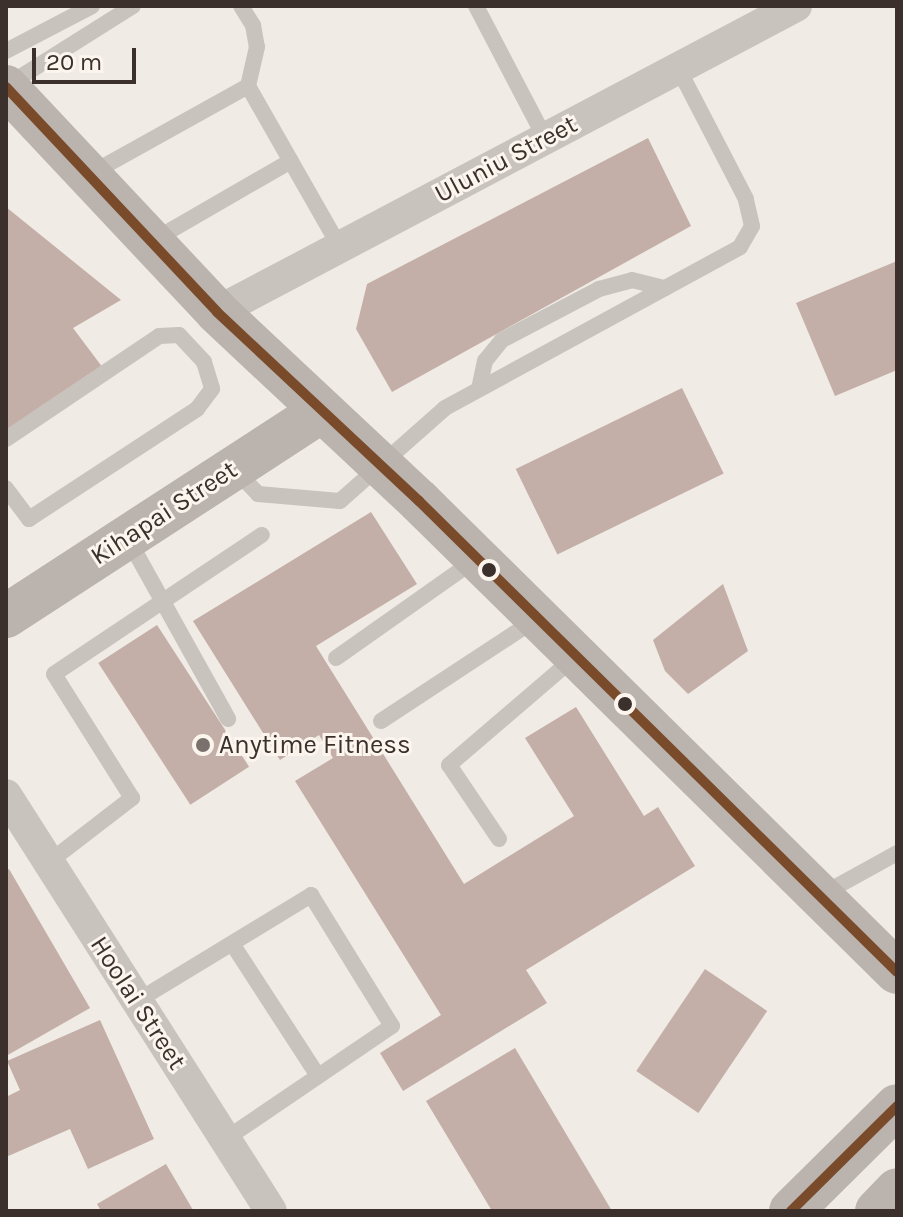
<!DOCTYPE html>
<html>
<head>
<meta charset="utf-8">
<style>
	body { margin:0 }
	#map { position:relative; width:903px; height:1217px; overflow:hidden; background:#f0ebe5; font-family:Karla,sans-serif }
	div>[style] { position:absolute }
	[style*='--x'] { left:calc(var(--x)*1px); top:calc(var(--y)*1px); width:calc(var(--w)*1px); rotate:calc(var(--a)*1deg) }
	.building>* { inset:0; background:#c3afa7; transform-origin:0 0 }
	.lane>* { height:16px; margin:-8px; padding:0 8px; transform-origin:8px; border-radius:8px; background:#c9c3be }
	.street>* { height:32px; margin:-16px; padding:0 16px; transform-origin:16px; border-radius:16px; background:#c9c3be }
	.secondary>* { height:44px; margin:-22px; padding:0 22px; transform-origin:22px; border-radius:22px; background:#bab3ae }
	.bus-1>* { height:10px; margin:-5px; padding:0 5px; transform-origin:5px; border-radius:5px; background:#7a4b2a }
	.dots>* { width:22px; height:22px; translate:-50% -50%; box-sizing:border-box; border:4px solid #fbf5ee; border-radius:50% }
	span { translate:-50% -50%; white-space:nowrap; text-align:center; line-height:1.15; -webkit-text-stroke:6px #fbf5ee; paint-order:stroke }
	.street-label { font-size:26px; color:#3b302b }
	.poi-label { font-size:26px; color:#3b302b }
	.left { translate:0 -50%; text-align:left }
	.frame { position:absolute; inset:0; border:8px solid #3b302b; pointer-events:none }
	.scale { position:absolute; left:32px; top:48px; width:104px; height:36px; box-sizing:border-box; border:4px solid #3b302b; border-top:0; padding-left:10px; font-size:24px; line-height:28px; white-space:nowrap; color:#3b302b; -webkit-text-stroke:6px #fbf5ee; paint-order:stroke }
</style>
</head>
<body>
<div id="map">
	<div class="building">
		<div style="clip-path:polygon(648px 138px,691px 226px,392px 392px,356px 329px,367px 284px)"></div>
		<div style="clip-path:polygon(6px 207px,121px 300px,73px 328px,106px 372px,6px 437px)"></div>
		<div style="clip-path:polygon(897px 261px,897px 370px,835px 396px,796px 303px)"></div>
		<div style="left:682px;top:388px;width:95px;height:185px;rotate:64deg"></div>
		<div style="clip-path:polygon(371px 512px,417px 584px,316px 646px,464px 884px,574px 816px,525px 738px,576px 707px,644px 816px,658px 807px,695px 866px,526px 970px,547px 1003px,403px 1091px,380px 1053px,441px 1015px,295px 781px,333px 758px,319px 735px,280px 760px,193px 621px)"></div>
		<div style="clip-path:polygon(723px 584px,748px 651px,688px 694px,665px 671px,653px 640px)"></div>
		<div style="left:157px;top:625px;width:169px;height:70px;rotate:57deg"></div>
		<div style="clip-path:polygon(9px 869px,90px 1008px,6px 1056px,6px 871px)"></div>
		<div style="left:705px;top:969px;width:75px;height:123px;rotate:34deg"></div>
		<div style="clip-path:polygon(100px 1020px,154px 1139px,88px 1169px,70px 1129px,6px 1157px,6px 1097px,20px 1090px,7px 1061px)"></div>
		<div style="clip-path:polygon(515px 1048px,612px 1211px,492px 1211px,426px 1101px)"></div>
		<div style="clip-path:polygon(166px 1164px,193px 1210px,101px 1211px,97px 1204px)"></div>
	</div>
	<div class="lane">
		<div style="--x:241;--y:6;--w:22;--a:58"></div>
		<div style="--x:253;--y:25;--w:22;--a:80"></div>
		<div style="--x:257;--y:47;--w:40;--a:103"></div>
		<div style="--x:476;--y:6;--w:149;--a:62.4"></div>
		<div style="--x:6;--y:51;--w:97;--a:-27.6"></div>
		<div style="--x:6;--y:86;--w:150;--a:-32.2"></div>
		<div style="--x:90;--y:174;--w:181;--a:-29.1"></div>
		<div style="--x:248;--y:86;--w:185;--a:60.3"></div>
		<div style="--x:154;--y:240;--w:158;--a:-30"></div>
		<div style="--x:479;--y:389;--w:29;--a:-78"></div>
		<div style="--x:485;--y:361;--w:27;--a:-51"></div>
		<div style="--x:502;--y:340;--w:110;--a:-27.7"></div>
		<div style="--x:599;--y:289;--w:34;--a:-15"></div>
		<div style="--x:632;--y:280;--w:34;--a:14"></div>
		<div style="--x:6;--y:439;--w:184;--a:-33.9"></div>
		<div style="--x:159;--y:336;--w:20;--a:-3"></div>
		<div style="--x:179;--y:335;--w:37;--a:47"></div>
		<div style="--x:204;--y:362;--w:28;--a:73"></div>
		<div style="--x:212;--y:389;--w:25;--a:127"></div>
		<div style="--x:197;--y:409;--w:201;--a:146.8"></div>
		<div style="--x:29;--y:519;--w:39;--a:-127"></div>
		<div style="--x:235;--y:470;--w:33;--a:46"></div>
		<div style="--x:258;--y:494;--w:82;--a:4.9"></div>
		<div style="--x:340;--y:501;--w:140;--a:-41.5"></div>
		<div style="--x:445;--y:408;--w:336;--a:-28.6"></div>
		<div style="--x:740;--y:247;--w:24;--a:-60"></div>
		<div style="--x:752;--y:226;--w:28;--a:-103"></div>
		<div style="--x:746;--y:199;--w:148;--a:-117.4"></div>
		<div style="--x:128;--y:539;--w:206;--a:60.9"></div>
		<div style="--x:336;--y:658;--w:170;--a:-35.2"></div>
		<div style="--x:381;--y:721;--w:186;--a:-33.3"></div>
		<div style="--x:499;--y:839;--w:89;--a:-124"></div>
		<div style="--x:449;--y:765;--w:166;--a:-40.6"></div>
		<div style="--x:49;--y:862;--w:105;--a:-37.6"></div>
		<div style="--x:132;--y:798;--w:146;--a:-122.2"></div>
		<div style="--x:54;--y:674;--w:250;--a:-33.8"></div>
		<div style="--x:821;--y:895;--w:87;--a:-28.9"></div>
		<div style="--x:233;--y:945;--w:156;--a:57"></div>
		<div style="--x:137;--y:1001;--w:204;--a:-31.3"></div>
		<div style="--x:311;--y:895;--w:154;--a:58.3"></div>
		<div style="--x:392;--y:1026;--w:201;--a:145.8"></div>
	</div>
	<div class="street">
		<div style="--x:217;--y:312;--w:655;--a:-27.86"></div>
		<div style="--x:6;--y:795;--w:493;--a:57.5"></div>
	</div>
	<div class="secondary">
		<div style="--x:6;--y:87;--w:308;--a:46.8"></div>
		<div style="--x:217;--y:312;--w:277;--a:43.1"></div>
		<div style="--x:419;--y:501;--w:671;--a:44.58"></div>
		<div style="--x:6;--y:616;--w:377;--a:-33"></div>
		<div style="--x:791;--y:1211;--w:149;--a:-44.7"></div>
		<div style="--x:877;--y:1211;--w:29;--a:-46"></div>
	</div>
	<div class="bus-1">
		<div style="--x:6;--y:87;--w:308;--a:46.8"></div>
		<div style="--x:217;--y:312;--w:277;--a:43.1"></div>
		<div style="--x:419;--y:501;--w:671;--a:44.58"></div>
		<div style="--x:791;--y:1211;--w:149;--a:-44.7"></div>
	</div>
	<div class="dots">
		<div style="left:489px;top:570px;background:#3b302b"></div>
		<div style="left:625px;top:704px;background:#3b302b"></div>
		<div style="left:203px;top:745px;background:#7a716c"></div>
	</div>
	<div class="street-label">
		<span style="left:506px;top:159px;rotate:-28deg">Uluniu Street</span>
		<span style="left:164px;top:513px;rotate:-33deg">Kihapai Street</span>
		<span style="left:138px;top:1003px;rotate:57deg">Hoolai Street</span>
	</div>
	<div class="poi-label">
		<span class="left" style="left:219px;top:745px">Anytime Fitness</span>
	</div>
	<div class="frame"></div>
	<div class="scale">20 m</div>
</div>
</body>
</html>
